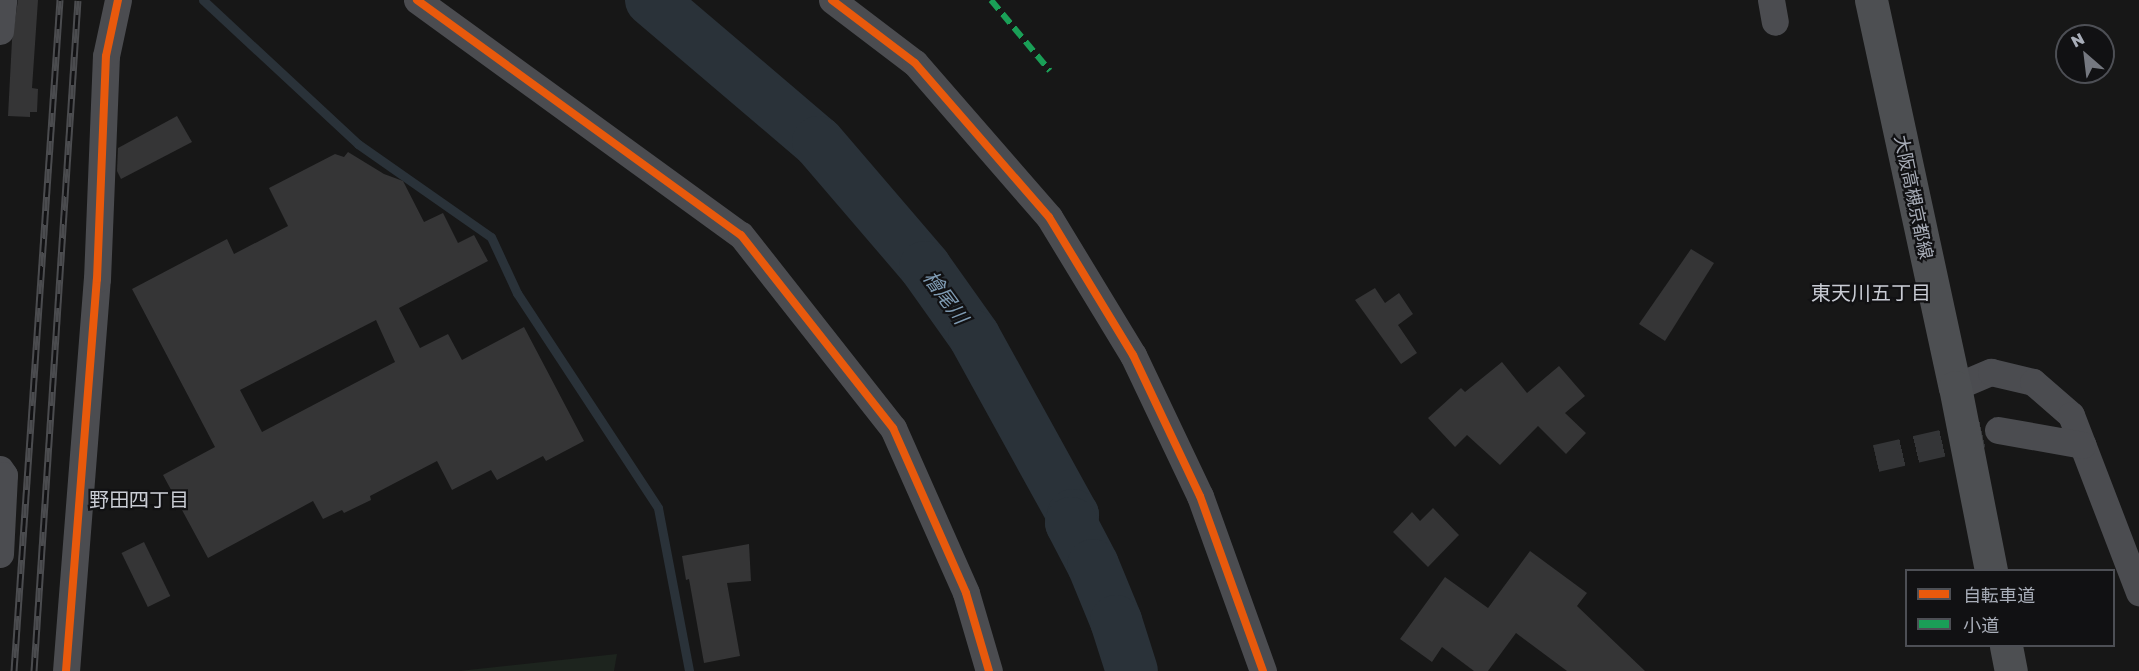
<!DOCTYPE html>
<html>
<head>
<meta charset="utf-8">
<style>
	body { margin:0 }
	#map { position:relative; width:2139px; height:671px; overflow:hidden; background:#171717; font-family:"Golos Text","Noto Sans JP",sans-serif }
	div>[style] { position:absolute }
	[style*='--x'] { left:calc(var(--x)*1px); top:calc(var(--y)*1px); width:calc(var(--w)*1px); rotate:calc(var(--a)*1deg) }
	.green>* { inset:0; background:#1d241e }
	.stream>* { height:9px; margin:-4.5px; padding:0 4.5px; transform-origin:4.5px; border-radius:4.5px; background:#2a3239 }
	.river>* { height:52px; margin:-26px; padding:0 26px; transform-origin:26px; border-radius:26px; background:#2a3239 }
	.building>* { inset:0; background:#353536; transform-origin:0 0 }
	.street-tunnel>* { height:27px; margin-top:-13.5px; transform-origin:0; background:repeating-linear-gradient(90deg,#343537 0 27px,transparent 0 41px) }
	.street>* { height:27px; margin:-13.5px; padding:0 13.5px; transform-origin:13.5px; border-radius:13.5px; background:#4b4c50 }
	.primary>* { height:33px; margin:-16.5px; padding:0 16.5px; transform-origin:16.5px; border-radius:16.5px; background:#4d4f52 }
	.rail>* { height:7px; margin-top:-3.5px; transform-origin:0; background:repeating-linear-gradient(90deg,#111113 0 14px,#4b4c4f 0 28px); box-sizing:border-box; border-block:2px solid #4b4c4f }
	.quiet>* { height:6px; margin-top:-3px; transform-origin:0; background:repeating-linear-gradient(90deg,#1a9f57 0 12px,transparent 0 18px) }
	.cycleway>* { height:8px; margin:-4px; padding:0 4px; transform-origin:4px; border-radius:4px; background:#e8590c }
	span { translate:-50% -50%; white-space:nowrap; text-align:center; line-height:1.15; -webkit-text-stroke:4.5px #111113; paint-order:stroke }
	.street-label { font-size:18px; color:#a8adb8 }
	.neighbourhood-label { font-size:20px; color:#c9ccd4 }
	.water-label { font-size:20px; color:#7f9bb3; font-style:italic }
	.legend { position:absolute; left:1905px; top:569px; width:210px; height:78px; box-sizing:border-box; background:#111113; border:2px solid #4d4f55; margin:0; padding:8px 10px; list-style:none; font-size:18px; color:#a8adb8 }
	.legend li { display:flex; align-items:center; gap:12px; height:30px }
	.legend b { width:30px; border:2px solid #4d4f55 }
	.north { position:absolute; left:2055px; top:24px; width:60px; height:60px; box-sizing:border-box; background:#111113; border:2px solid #4d4f55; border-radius:50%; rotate:332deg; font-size:16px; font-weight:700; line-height:24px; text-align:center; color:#a8adb8 }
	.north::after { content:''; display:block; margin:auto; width:21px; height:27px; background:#757880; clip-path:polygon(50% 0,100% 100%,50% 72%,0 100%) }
</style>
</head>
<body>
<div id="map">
	<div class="green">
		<div style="clip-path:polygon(617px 654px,614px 671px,459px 671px)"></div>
	</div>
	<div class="stream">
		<div style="--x:203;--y:0;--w:212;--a:42.9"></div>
		<div style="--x:358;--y:144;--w:162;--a:35"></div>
		<div style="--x:491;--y:237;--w:62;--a:65.1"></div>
		<div style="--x:517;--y:293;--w:257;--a:56.7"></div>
		<div style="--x:658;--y:508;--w:166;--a:79.2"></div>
	</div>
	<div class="river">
		<div style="--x:651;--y:0;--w:219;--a:40.4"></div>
		<div style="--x:818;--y:142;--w:165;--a:49.4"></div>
		<div style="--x:925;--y:267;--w:85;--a:54.6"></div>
		<div style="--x:974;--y:336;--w:205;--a:61.1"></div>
		<div style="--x:1073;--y:515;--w:8;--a:104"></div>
		<div style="--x:1071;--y:523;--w:47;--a:62.4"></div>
		<div style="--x:1093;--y:565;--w:61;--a:67.7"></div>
		<div style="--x:1116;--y:621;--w:52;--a:72.3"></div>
	</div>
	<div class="building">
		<div style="clip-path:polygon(18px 0,38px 0,32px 88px,38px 89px,37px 112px,30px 112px,30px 117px,8px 116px,12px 40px)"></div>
		<div style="clip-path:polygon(177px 116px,192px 142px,121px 179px,117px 171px,118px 148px)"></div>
		<div style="clip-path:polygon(evenodd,348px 152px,384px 174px,403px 181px,424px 222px,443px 213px,458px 243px,474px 235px,488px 261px,399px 308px,420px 348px,448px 334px,462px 360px,524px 327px,584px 441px,546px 461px,543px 456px,497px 480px,491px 470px,452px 490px,437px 461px,370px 496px,371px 500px,344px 513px,342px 510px,323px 519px,313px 501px,208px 558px,163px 475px,215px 447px,132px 289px,227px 239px,234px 254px,288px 226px,269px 188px,335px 154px,344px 157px,348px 152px,376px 320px,395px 362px,262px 432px,240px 390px,376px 320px)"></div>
		<div style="clip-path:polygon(1691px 249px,1714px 263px,1665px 341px,1639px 324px)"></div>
		<div style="clip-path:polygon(1375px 288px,1385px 303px,1399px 293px,1413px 314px,1398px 325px,1417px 353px,1401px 364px,1355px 300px)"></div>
		<div style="clip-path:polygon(1502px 362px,1527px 393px,1559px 366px,1585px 396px,1565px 413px,1586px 433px,1566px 454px,1538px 426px,1500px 465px,1467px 435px,1455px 447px,1428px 418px,1461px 388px,1465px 392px)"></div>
		<div style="clip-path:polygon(1433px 508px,1459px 535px,1428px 567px,1393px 532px,1412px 512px,1420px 521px)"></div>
		<div style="left:144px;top:542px;width:60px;height:25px;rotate:64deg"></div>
		<div style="clip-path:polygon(749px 544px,751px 581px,727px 583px,740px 656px,704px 663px,689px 579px,686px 580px,682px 556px)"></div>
		<div style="clip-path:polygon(1530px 551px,1587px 593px,1577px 606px,1645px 671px,1567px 671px,1516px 633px,1488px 671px,1474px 671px,1442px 647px,1432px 662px,1400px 639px,1445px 577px,1488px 608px)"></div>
	</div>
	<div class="street-tunnel">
		<div style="--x:1876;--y:458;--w:125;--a:-12.9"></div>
	</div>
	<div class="street">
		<div style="--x:417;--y:0;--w:400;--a:36"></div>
		<div style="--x:741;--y:235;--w:246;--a:51.8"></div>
		<div style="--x:893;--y:428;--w:180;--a:66.1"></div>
		<div style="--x:966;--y:593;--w:81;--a:73.6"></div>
		<div style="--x:832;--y:0;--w:104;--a:37.2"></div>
		<div style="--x:915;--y:63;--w:204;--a:49"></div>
		<div style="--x:1049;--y:217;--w:162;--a:58.7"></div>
		<div style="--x:1133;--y:355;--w:156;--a:64.6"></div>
		<div style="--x:1200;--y:496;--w:186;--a:70.2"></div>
		<div style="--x:1771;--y:0;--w:22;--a:80"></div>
		<div style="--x:0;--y:31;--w:31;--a:-84"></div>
		<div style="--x:1955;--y:387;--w:39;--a:-23"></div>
		<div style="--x:1991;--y:372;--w:43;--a:13.4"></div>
		<div style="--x:2033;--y:382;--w:50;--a:41"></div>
		<div style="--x:2071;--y:415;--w:190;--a:69"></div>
		<div style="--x:1998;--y:430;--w:86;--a:10"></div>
		<div style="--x:0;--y:469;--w:7;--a:56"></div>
		<div style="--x:4;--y:475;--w:79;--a:92.9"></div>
		<div style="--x:66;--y:671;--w:393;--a:-85.5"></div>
		<div style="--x:97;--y:279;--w:223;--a:-87.7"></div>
		<div style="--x:106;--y:56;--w:57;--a:-77.9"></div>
	</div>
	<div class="primary">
		<div style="--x:1871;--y:0;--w:396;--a:77.8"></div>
		<div style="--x:1955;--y:387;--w:187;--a:78.9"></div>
		<div style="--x:2006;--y:646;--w:25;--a:79"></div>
	</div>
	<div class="rail">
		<div style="--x:14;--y:671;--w:673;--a:-86.08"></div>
		<div style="--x:34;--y:671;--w:672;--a:-86.25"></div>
	</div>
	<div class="quiet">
		<div style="--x:991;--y:0;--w:92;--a:50.3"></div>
	</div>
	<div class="cycleway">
		<div style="--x:417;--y:0;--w:400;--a:36"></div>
		<div style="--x:741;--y:235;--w:246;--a:51.8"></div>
		<div style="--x:893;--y:428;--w:180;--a:66.1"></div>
		<div style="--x:966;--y:593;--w:81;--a:73.6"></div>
		<div style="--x:832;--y:0;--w:104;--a:37.2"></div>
		<div style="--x:915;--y:63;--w:204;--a:49"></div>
		<div style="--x:1049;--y:217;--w:162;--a:58.7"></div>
		<div style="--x:1133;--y:355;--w:156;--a:64.6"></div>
		<div style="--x:1200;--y:496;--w:186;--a:70.2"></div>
		<div style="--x:66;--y:671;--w:393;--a:-85.5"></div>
		<div style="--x:97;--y:279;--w:223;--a:-87.7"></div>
		<div style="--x:106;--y:56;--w:57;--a:-77.9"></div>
	</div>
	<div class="street-label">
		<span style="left:1914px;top:197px;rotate:78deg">大阪高槻京都線</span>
	</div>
	<div class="neighbourhood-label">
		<span style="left:1871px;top:292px">東天川五丁目</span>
		<span style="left:139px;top:499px">野田四丁目</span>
	</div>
	<div class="water-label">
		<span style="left:946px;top:297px;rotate:54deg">檜尾川</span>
	</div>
	<ul class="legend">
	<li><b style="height:8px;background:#e8590c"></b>自転車道</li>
	<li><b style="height:8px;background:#1a9f57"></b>小道</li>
	</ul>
	<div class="north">N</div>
</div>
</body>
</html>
